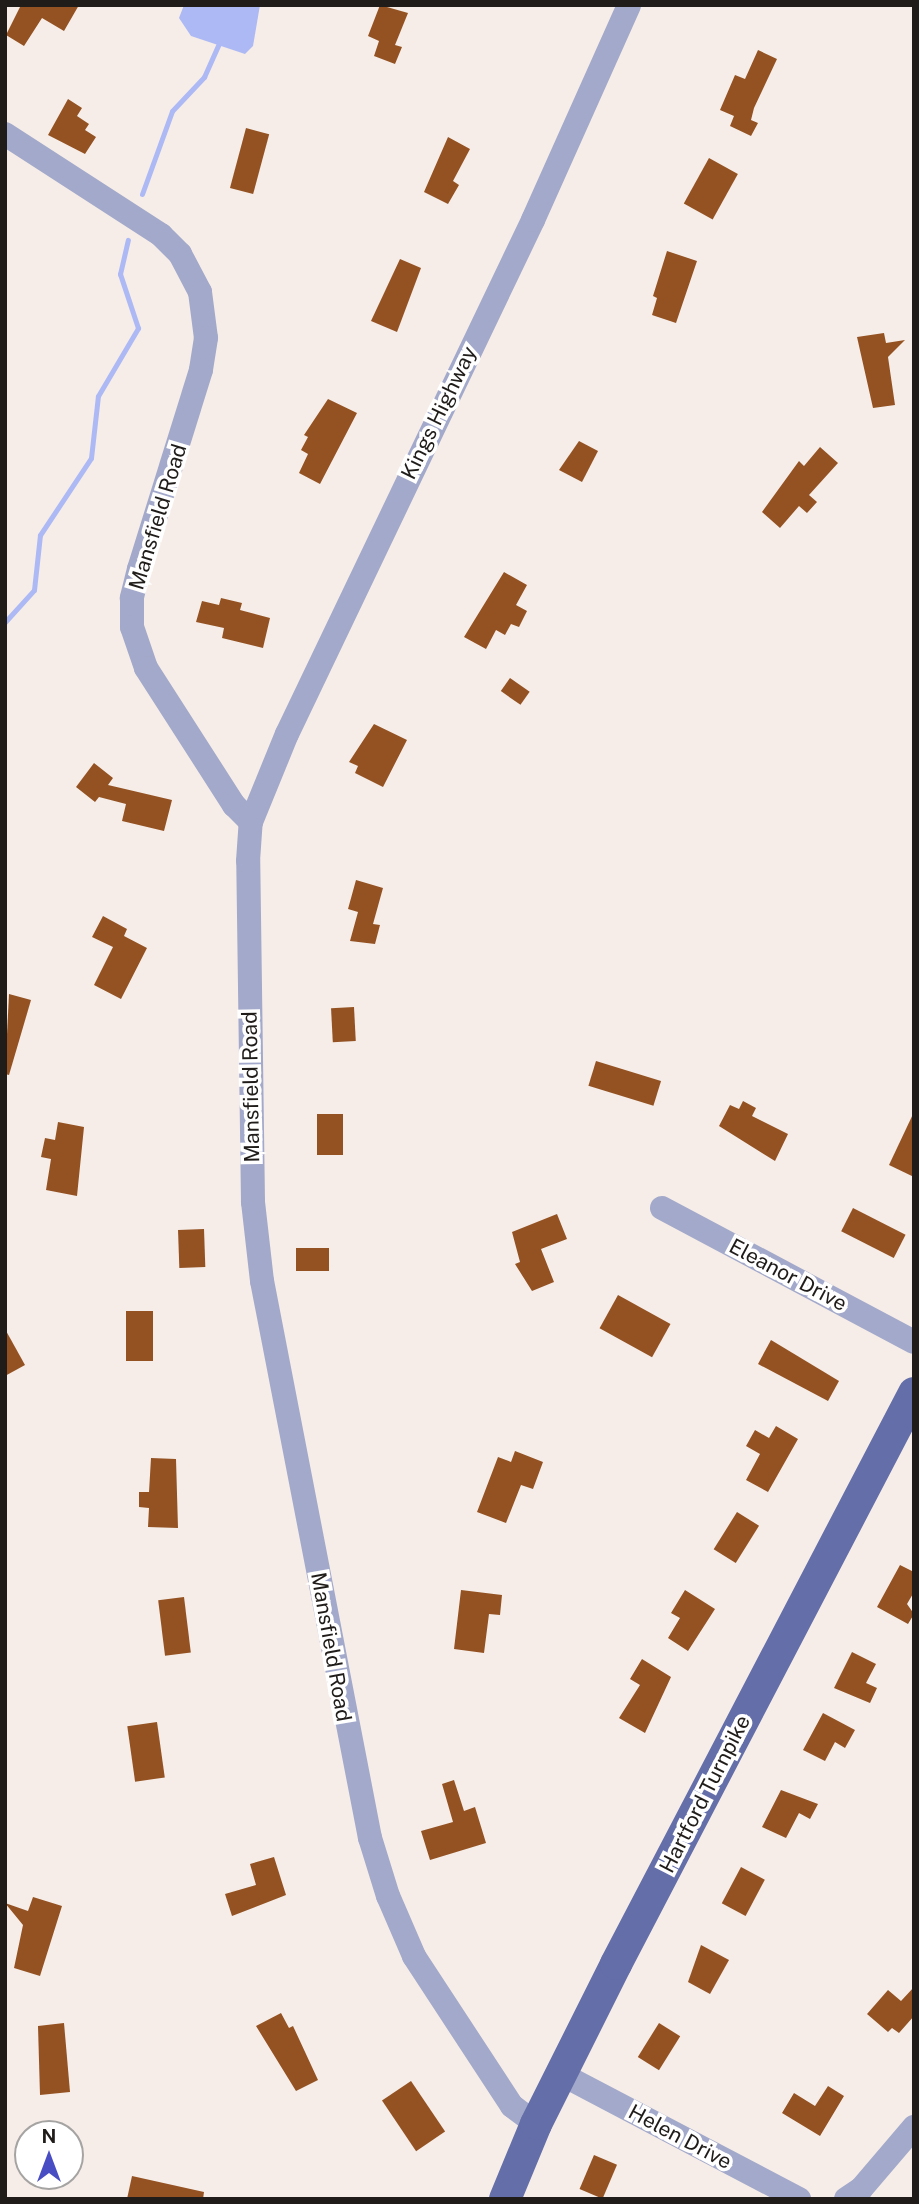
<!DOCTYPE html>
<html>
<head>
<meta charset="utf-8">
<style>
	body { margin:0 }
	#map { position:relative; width:919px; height:2204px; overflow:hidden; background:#f6ede8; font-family:"Public Sans",sans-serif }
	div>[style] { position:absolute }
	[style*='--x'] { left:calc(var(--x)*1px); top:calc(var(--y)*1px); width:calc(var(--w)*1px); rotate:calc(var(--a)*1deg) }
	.water>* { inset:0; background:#adb9f4 }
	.stream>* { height:5px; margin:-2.5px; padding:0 2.5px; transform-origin:2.5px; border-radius:2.5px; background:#adb9f4 }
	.building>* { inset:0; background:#945222; transform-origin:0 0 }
	.minor>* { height:24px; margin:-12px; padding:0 12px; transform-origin:12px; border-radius:12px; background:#a3a9ca }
	.major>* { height:32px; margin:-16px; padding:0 16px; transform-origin:16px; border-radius:16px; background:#646ea8 }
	span { translate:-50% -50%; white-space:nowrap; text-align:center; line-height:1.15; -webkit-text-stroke:7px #fff; paint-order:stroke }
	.street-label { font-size:21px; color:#1f1c1a }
	.frame { position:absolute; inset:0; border:7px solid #1f1c1a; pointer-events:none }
	.north { position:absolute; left:14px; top:2120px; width:70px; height:70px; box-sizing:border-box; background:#fff; border:2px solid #a5a4a3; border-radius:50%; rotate:0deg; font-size:19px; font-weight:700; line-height:28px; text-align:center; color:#1f1c1a }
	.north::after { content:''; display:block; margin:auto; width:24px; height:32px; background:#494dc3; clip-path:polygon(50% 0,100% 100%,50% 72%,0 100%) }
</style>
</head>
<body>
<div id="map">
	<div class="water">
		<div style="clip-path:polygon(184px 5px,260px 5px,253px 46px,245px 54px,191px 36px,179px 18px)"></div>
	</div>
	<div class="stream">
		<div style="--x:142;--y:194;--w:88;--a:-70.1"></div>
		<div style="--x:172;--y:111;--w:47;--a:-46.7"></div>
		<div style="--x:204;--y:77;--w:39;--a:-66"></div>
		<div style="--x:5;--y:622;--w:43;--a:-47.8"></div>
		<div style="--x:34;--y:590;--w:55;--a:-83.8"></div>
		<div style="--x:40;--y:535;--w:92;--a:-56.5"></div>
		<div style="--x:91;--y:458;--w:62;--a:-83.6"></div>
		<div style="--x:98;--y:396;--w:79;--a:-59.5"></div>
		<div style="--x:138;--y:328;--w:57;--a:-108.4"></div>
		<div style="--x:120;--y:274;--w:35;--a:-77"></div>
	</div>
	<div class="building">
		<div style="clip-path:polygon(21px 5px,79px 5px,64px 31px,42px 18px,24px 46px,6px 35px)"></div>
		<div style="clip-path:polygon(380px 5px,408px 13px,395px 45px,402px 47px,395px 64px,374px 56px,379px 41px,368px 36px)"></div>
		<div style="clip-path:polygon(758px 50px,777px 59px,754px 108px,751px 120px,758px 123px,751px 136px,730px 126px,734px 116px,720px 110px,735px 75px,745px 79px)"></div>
		<div style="clip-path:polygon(68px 99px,82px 108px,77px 116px,89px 124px,85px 130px,96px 137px,85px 154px,48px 135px)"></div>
		<div style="left:246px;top:128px;width:24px;height:62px;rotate:15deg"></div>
		<div style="clip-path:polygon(448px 137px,470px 149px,453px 181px,459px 185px,448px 204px,424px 192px)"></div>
		<div style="left:709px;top:158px;width:33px;height:52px;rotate:29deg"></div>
		<div style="clip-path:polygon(667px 251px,697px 261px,676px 323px,652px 315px,657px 298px,653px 296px)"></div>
		<div style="clip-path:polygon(400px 259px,421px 268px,397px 332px,371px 321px)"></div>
		<div style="clip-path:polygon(884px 333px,886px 343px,905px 340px,888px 357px,895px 405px,873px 408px,857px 337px)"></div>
		<div style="clip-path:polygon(328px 399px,357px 413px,320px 484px,299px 473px,308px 454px,301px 450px,308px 437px,304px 435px)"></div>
		<div style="clip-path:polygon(579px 441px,598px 451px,582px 482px,559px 470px)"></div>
		<div style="clip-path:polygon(820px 447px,838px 463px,809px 495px,817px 502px,807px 513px,799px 506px,780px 528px,762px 512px,799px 461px,804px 466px)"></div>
		<div style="clip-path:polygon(504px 572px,527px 585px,516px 605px,527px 611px,519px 627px,511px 624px,505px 635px,496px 630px,486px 649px,464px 637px)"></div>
		<div style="clip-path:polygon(221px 598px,242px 603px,240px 610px,270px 618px,263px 648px,222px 638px,224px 628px,196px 622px,202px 601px,219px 605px)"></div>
		<div style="left:510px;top:678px;width:24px;height:16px;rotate:35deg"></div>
		<div style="clip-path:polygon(374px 724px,407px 740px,383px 787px,355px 773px,358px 766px,349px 762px)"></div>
		<div style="clip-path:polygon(94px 763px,113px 778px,108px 785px,172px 800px,164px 831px,122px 821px,126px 804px,99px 797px,95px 802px,76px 787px)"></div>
		<div style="clip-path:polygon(356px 880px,383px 888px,373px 924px,380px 925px,375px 944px,350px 941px,358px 912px,348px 909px)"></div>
		<div style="clip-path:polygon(103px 916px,127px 929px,124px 936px,147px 948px,121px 999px,94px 985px,113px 947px,92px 937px)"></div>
		<div style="clip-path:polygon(9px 994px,31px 1000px,9px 1075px,5px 1074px)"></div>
		<div style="left:354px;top:1007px;width:34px;height:23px;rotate:87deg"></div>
		<div style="left:596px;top:1061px;width:68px;height:26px;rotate:17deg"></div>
		<div style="clip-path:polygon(743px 1101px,756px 1108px,752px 1116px,788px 1134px,775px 1161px,719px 1126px,730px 1105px,739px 1109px)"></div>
		<div style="clip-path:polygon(914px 1112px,914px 1177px,889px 1165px)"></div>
		<div style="left:317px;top:1114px;width:26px;height:41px"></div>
		<div style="clip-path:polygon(58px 1122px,84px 1127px,77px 1196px,46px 1190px,51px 1159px,41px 1157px,45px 1138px,55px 1140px)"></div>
		<div style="left:853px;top:1208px;width:59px;height:26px;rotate:27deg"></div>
		<div style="clip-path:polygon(557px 1214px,567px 1239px,541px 1249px,554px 1282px,532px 1291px,515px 1264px,520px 1262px,512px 1232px)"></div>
		<div style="left:204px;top:1229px;width:38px;height:26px;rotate:88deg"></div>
		<div style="left:296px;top:1248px;width:33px;height:23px"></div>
		<div style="left:618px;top:1295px;width:60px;height:38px;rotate:29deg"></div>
		<div style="left:126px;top:1311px;width:27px;height:50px"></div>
		<div style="clip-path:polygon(5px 1329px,25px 1365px,5px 1376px)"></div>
		<div style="clip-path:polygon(771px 1340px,839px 1381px,828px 1401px,758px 1364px)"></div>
		<div style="clip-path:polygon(776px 1426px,798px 1439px,768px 1492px,746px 1480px,760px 1454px,746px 1446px,755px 1430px,769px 1438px)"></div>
		<div style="clip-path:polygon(515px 1451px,543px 1462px,533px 1489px,521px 1485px,506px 1523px,477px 1512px,498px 1457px,511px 1462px)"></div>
		<div style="clip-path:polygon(151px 1458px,176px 1459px,178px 1528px,148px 1527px,149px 1508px,139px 1507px,139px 1492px,149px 1492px)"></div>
		<div style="left:737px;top:1512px;width:26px;height:44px;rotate:32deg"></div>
		<div style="clip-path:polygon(900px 1565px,914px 1572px,914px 1592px,907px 1604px,914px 1614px,908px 1624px,877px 1607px)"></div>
		<div style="clip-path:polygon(461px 1590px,502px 1595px,500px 1615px,489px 1614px,484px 1653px,454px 1649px)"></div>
		<div style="clip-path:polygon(685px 1590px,715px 1609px,688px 1651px,668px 1638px,680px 1618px,671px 1613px)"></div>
		<div style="left:184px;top:1597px;width:56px;height:26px;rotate:83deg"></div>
		<div style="clip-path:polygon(852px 1652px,876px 1664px,866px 1683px,877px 1688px,870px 1703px,834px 1688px)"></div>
		<div style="clip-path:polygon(642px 1659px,671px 1677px,645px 1733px,619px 1718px,640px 1685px,630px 1679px)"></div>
		<div style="clip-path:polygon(823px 1713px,855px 1730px,845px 1748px,835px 1742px,825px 1761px,803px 1750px)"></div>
		<div style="left:157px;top:1722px;width:56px;height:30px;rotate:82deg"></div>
		<div style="clip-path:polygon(454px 1780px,464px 1811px,475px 1807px,486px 1843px,430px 1860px,421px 1831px,453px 1822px,442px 1784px)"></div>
		<div style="clip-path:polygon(781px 1790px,818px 1804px,810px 1819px,799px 1813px,786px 1838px,762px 1827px)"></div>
		<div style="clip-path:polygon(274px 1857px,286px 1895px,232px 1916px,225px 1894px,256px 1885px,250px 1864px)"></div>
		<div style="left:741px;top:1867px;width:27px;height:41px;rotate:28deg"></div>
		<div style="clip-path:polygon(33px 1897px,62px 1906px,40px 1976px,14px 1968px,23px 1925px,5px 1903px,28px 1911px)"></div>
		<div style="clip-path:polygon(701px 1945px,729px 1960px,710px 1994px,688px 1982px)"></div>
		<div style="clip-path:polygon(914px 1987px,914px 2016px,899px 2033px,892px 2028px,888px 2032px,867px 2014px,888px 1990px,901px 2001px)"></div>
		<div style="clip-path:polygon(281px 2013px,289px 2028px,293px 2026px,318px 2080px,296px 2091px,256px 2026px)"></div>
		<div style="clip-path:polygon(64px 2023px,70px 2092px,40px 2095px,38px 2026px)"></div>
		<div style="left:659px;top:2023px;width:25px;height:40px;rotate:32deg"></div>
		<div style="left:411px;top:2081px;width:61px;height:35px;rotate:56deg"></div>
		<div style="clip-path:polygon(828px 2086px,844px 2096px,820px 2136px,782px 2113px,794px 2093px,815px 2106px)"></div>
		<div style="left:594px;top:2155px;width:25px;height:37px;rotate:23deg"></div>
		<div style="clip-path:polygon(132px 2176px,204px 2192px,203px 2199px,127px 2199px)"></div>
	</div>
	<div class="minor">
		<div style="--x:5;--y:134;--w:186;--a:32.9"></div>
		<div style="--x:161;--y:235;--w:27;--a:45"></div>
		<div style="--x:180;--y:254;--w:43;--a:62.2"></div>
		<div style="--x:200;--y:292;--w:46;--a:82.6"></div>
		<div style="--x:206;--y:338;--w:32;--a:99"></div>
		<div style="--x:201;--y:370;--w:208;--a:107.3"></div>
		<div style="--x:139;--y:569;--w:30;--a:104"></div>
		<div style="--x:132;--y:598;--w:29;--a:90"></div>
		<div style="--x:132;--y:627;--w:43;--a:71.1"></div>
		<div style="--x:146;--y:668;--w:163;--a:57.3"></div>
		<div style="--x:234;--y:805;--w:24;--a:45"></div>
		<div style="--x:662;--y:1208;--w:285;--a:28"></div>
		<div style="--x:561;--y:2074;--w:269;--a:27.7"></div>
		<div style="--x:536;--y:2124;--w:30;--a:-143"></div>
		<div style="--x:512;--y:2106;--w:179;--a:-123.2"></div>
		<div style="--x:414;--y:1956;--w:65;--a:-113.4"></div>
		<div style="--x:388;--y:1896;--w:61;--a:-107.2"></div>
		<div style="--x:370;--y:1838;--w:567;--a:-100.97"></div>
		<div style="--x:262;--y:1281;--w:80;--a:-96.5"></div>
		<div style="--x:253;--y:1202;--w:341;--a:-90.8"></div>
		<div style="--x:248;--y:861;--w:39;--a:-86"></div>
		<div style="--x:251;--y:822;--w:95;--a:-67.8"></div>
		<div style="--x:287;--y:734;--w:570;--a:-64.42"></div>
		<div style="--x:533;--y:220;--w:235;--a:-65.9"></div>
		<div style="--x:846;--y:2199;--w:18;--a:-34"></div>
		<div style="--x:861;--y:2189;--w:82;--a:-49.5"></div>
	</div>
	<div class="major">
		<div style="--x:505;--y:2199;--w:81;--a:-67.5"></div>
		<div style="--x:536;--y:2124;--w:179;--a:-63.4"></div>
		<div style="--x:616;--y:1964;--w:644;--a:-62.44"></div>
	</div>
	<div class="street-label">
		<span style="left:439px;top:413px;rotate:-64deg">Kings Highway</span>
		<span style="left:158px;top:517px;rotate:-73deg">Mansfield Road</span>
		<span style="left:251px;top:1087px;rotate:-91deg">Mansfield Road</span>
		<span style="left:788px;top:1275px;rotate:28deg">Eleanor Drive</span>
		<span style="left:331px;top:1647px;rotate:80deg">Mansfield Road</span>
		<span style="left:705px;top:1794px;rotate:-63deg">Hartford Turnpike</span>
		<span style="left:680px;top:2137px;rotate:28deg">Helen Drive</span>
	</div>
	<div class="frame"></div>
	<div class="north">N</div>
</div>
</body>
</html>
